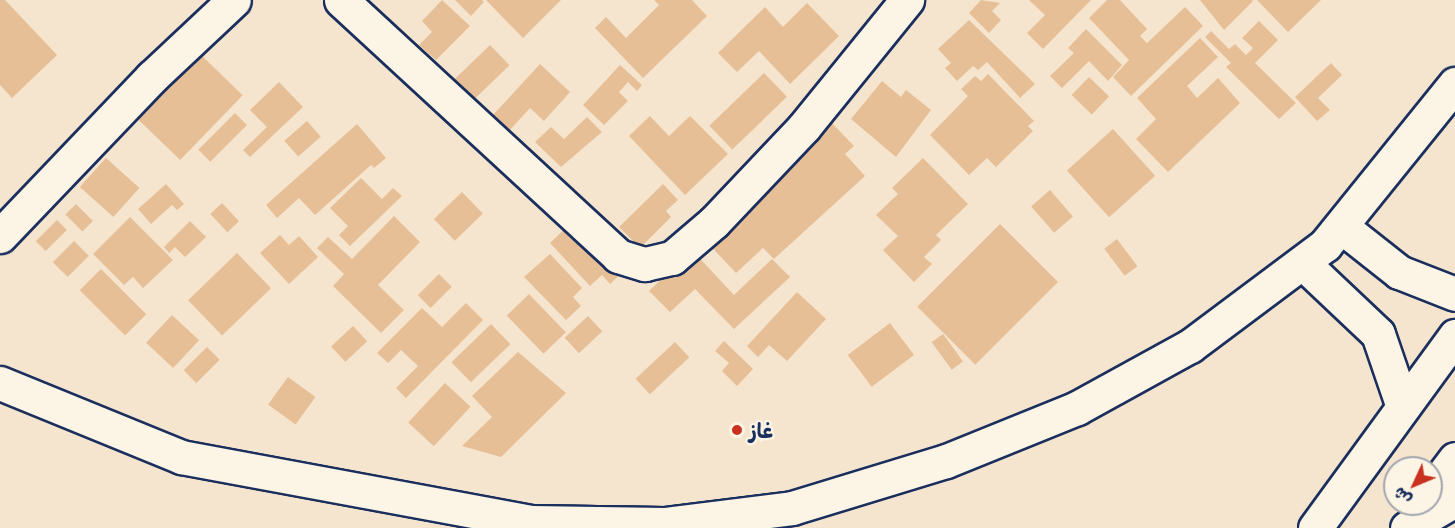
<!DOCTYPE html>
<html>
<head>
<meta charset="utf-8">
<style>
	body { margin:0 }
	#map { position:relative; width:1455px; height:528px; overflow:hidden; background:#f6e5ce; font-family:"Playpen Sans","Playpen Sans Arabic",sans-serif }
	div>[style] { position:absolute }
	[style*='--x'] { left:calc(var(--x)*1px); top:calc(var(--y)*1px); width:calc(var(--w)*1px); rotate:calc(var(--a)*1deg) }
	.building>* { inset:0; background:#e7bf97; transform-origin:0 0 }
	.roads { filter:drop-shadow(2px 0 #1b2f5e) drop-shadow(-2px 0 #1b2f5e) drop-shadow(0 2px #1b2f5e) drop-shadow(0 -2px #1b2f5e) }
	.street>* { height:33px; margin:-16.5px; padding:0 16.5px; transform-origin:16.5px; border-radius:16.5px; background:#fcf5e5 }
	.secondary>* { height:33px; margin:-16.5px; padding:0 16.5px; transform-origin:16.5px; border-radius:16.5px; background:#fcf5e5 }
	.dots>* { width:16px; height:16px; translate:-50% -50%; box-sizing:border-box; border:3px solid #fcf5e5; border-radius:50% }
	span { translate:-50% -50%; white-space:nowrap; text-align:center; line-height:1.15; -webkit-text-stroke:4.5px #fcf5e5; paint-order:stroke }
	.poi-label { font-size:20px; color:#1b2f5e; font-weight:700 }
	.left { translate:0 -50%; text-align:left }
	.north { position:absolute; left:1383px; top:456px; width:60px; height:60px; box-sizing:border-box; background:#fcf5e5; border:2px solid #a2a6af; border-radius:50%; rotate:226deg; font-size:16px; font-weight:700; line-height:24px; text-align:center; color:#1b2f5e }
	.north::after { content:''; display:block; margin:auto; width:21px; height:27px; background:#c8321e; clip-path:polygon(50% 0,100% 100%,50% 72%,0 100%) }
</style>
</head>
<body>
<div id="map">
	<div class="building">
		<div style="clip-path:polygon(0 0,5px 0,57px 55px,12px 98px,0 85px)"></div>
		<div style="clip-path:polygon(442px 0,470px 26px,436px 60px,419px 45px,432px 32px,422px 21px)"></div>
		<div style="clip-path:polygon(455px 0,482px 0,484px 2px,471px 16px)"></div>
		<div style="clip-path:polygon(486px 0,561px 0,523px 38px)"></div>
		<div style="clip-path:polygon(654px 0,692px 0,707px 16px,643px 78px,595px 28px,606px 17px,626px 38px,659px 5px)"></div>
		<div style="clip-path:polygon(981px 0,1000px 3px,992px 11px,1001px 20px,989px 33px,969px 13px)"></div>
		<div style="clip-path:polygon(1029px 0,1091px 0,1043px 49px,1027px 33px,1045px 15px)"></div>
		<div style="clip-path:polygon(1107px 0,1120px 0,1147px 29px,1140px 36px,1147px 43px,1185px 7px,1203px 26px,1131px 96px,1113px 77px,1129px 60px,1089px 18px)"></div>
		<div style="clip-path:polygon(1200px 0,1252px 0,1253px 1px,1224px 30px)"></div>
		<div style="clip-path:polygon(1257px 0,1321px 0,1288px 32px)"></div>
		<div style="clip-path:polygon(807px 3px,839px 36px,790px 84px,759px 51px,737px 72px,718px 53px,765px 7px,783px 27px)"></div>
		<div style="clip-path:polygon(969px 20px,1035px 84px,1020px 98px,987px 62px,978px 70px,973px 66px,957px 81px,945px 68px,951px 63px,938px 49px)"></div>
		<div style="clip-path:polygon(1259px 21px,1278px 40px,1255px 63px,1296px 103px,1279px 119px,1226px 67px,1231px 63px,1205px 37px,1211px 31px,1229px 49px,1235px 44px,1246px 55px,1253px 48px,1242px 38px)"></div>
		<div style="clip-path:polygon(1086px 29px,1122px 65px,1108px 81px,1089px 61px,1062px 88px,1050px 76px,1074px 53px,1068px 48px)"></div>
		<div style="clip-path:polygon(1200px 38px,1218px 57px,1187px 86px,1197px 98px,1218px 78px,1240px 103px,1168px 172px,1136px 139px,1156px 119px,1137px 98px)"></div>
		<div style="left:490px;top:45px;width:28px;height:54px;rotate:46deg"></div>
		<div style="left:201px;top:55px;width:58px;height:90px;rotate:44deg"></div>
		<div style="clip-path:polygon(1331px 63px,1342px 75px,1318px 98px,1330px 110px,1317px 121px,1295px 97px)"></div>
		<div style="clip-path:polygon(540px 64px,570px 92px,544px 121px,530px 108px,509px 131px,493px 115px)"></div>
		<div style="clip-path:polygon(620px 65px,642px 85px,637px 91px,628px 82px,619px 92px,628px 101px,604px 125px,583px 105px)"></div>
		<div style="left:764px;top:73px;width:33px;height:76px;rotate:46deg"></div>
		<div style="clip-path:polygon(988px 74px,1034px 121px,1028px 126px,1033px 131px,996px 167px,987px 158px,969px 175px,930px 135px,968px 96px,961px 89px,975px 76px,981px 81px)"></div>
		<div style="left:1089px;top:77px;width:28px;height:25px;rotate:44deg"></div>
		<div style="clip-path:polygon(882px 81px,901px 97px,906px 90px,931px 110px,896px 157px,851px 119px)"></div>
		<div style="clip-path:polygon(279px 82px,303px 107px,250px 157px,243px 150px,267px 127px,250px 110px)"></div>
		<div style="left:235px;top:113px;width:17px;height:52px;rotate:45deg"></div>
		<div style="clip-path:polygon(650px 116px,669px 136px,690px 116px,728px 154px,685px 195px,629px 136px)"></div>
		<div style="clip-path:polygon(587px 117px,602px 132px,561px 167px,535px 142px,551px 127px,564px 139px)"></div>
		<div style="clip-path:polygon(829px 120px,854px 146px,845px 154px,865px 176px,774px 259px,763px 248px,736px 273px,702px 237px,804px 152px,799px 147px)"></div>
		<div style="left:307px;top:121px;width:21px;height:30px;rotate:49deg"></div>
		<div style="clip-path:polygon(357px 124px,386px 158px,374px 168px,371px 165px,315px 215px,299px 198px,277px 218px,266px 205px)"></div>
		<div style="left:1113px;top:129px;width:63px;height:62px;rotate:48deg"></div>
		<div style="left:106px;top:158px;width:45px;height:39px;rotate:42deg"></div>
		<div style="clip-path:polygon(923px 158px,968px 204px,936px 235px,941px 240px,924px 257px,932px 264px,914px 282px,883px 250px,898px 236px,876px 215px,898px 194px,892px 188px)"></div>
		<div style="clip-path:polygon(361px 178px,382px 199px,393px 188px,402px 196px,350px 246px,339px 235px,348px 226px,330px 208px)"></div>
		<div style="clip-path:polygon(166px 184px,184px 204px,177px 210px,172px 205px,151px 224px,138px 209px)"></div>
		<div style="clip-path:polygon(663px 184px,678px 200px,666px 211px,671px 217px,640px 248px,619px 227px)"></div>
		<div style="left:1050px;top:190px;width:35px;height:25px;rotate:49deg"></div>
		<div style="left:462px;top:192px;width:30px;height:39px;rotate:46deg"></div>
		<div style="left:222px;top:203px;width:25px;height:16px;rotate:47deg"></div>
		<div style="left:76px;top:204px;width:24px;height:15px;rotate:45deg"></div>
		<div style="clip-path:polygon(394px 216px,420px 242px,378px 285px,404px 310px,381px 333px,333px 286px,344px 274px,317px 248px,328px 237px,352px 259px)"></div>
		<div style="clip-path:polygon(130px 217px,173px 260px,143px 288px,133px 277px,124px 285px,93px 254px)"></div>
		<div style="clip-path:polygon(576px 218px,625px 270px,610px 284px,602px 275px,590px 286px,550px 243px)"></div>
		<div style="left:57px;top:220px;width:14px;height:30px;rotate:45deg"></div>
		<div style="clip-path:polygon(190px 221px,206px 237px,185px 257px,175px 247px,169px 253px,164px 247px)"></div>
		<div style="left:1000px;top:224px;width:82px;height:117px;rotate:45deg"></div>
		<div style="clip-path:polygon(280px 235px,289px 245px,299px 236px,318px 257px,289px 284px,260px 253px)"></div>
		<div style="left:1117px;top:239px;width:34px;height:16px;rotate:53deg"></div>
		<div style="left:74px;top:241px;width:21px;height:30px;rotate:45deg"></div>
		<div style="clip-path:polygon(692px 250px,734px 295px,772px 259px,790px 277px,734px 329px,695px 289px,670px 312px,649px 291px)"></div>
		<div style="left:237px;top:253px;width:49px;height:68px;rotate:46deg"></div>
		<div style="clip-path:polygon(550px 254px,582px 288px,573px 297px,581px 306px,566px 320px,524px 277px)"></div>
		<div style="left:101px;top:269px;width:64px;height:30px;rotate:45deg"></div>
		<div style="left:439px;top:274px;width:18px;height:30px;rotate:45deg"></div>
		<div style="clip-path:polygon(797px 292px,826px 319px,787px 361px,769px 345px,758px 357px,747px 346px)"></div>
		<div style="left:529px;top:294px;width:53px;height:31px;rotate:46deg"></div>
		<div style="clip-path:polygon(466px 303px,483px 320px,406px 398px,396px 388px,418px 366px,401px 350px,388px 363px,377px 353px,422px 308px,442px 327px)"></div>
		<div style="left:172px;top:315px;width:37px;height:38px;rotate:43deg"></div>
		<div style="left:588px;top:316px;width:21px;height:32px;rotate:47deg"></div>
		<div style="left:890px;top:323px;width:40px;height:53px;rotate:53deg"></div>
		<div style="left:491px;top:324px;width:28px;height:55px;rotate:46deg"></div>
		<div style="left:353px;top:326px;width:21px;height:30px;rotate:47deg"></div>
		<div style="left:943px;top:334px;width:34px;height:14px;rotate:54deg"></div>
		<div style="clip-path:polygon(724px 341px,753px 369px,737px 386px,722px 371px,729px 363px,715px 351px)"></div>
		<div style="left:675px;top:342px;width:21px;height:54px;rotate:47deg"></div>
		<div style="left:207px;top:347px;width:18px;height:33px;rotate:45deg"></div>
		<div style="clip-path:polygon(518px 352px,566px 393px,501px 457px,462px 446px,492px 417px,472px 396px)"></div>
		<div style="left:288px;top:377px;width:34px;height:34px;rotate:36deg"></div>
		<div style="left:445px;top:383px;width:35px;height:54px;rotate:43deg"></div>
	</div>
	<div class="roads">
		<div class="street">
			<div style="--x:341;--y:0;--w:377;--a:42.7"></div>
			<div style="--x:618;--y:256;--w:28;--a:17"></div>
			<div style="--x:645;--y:264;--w:28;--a:-13"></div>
			<div style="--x:672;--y:258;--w:55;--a:-40.6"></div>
			<div style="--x:714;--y:222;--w:131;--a:-46.5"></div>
			<div style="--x:804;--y:127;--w:164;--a:-51"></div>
			<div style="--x:0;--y:236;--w:220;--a:-46.3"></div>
			<div style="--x:152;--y:77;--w:112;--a:-43.2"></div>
		</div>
		<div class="secondary">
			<div style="--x:1342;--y:227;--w:73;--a:38.3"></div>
			<div style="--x:1399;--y:272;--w:60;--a:21.4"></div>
			<div style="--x:1303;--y:263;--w:103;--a:43.4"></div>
			<div style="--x:1378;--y:334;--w:77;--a:71.1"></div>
			<div style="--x:0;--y:383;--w:196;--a:22.2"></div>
			<div style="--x:181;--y:457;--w:356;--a:10.5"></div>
			<div style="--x:531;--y:522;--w:133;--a:0.9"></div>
			<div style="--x:664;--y:524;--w:129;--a:-7.1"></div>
			<div style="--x:792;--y:508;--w:161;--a:-17"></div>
			<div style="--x:946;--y:461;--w:141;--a:-22"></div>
			<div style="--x:1077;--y:408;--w:129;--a:-28.8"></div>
			<div style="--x:1190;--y:346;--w:169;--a:-36.8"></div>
			<div style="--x:1325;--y:245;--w:207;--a:-51.1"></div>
			<div style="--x:1431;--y:491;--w:40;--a:-53"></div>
			<div style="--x:1315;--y:528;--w:238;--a:-53.9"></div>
			<div style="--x:1407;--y:528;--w:56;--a:-30.3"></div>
		</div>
	</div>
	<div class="dots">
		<div style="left:737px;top:430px;background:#c8321e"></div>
	</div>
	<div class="poi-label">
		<span class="left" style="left:749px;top:430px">غاز</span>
	</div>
	<div class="north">ش</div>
</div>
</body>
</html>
